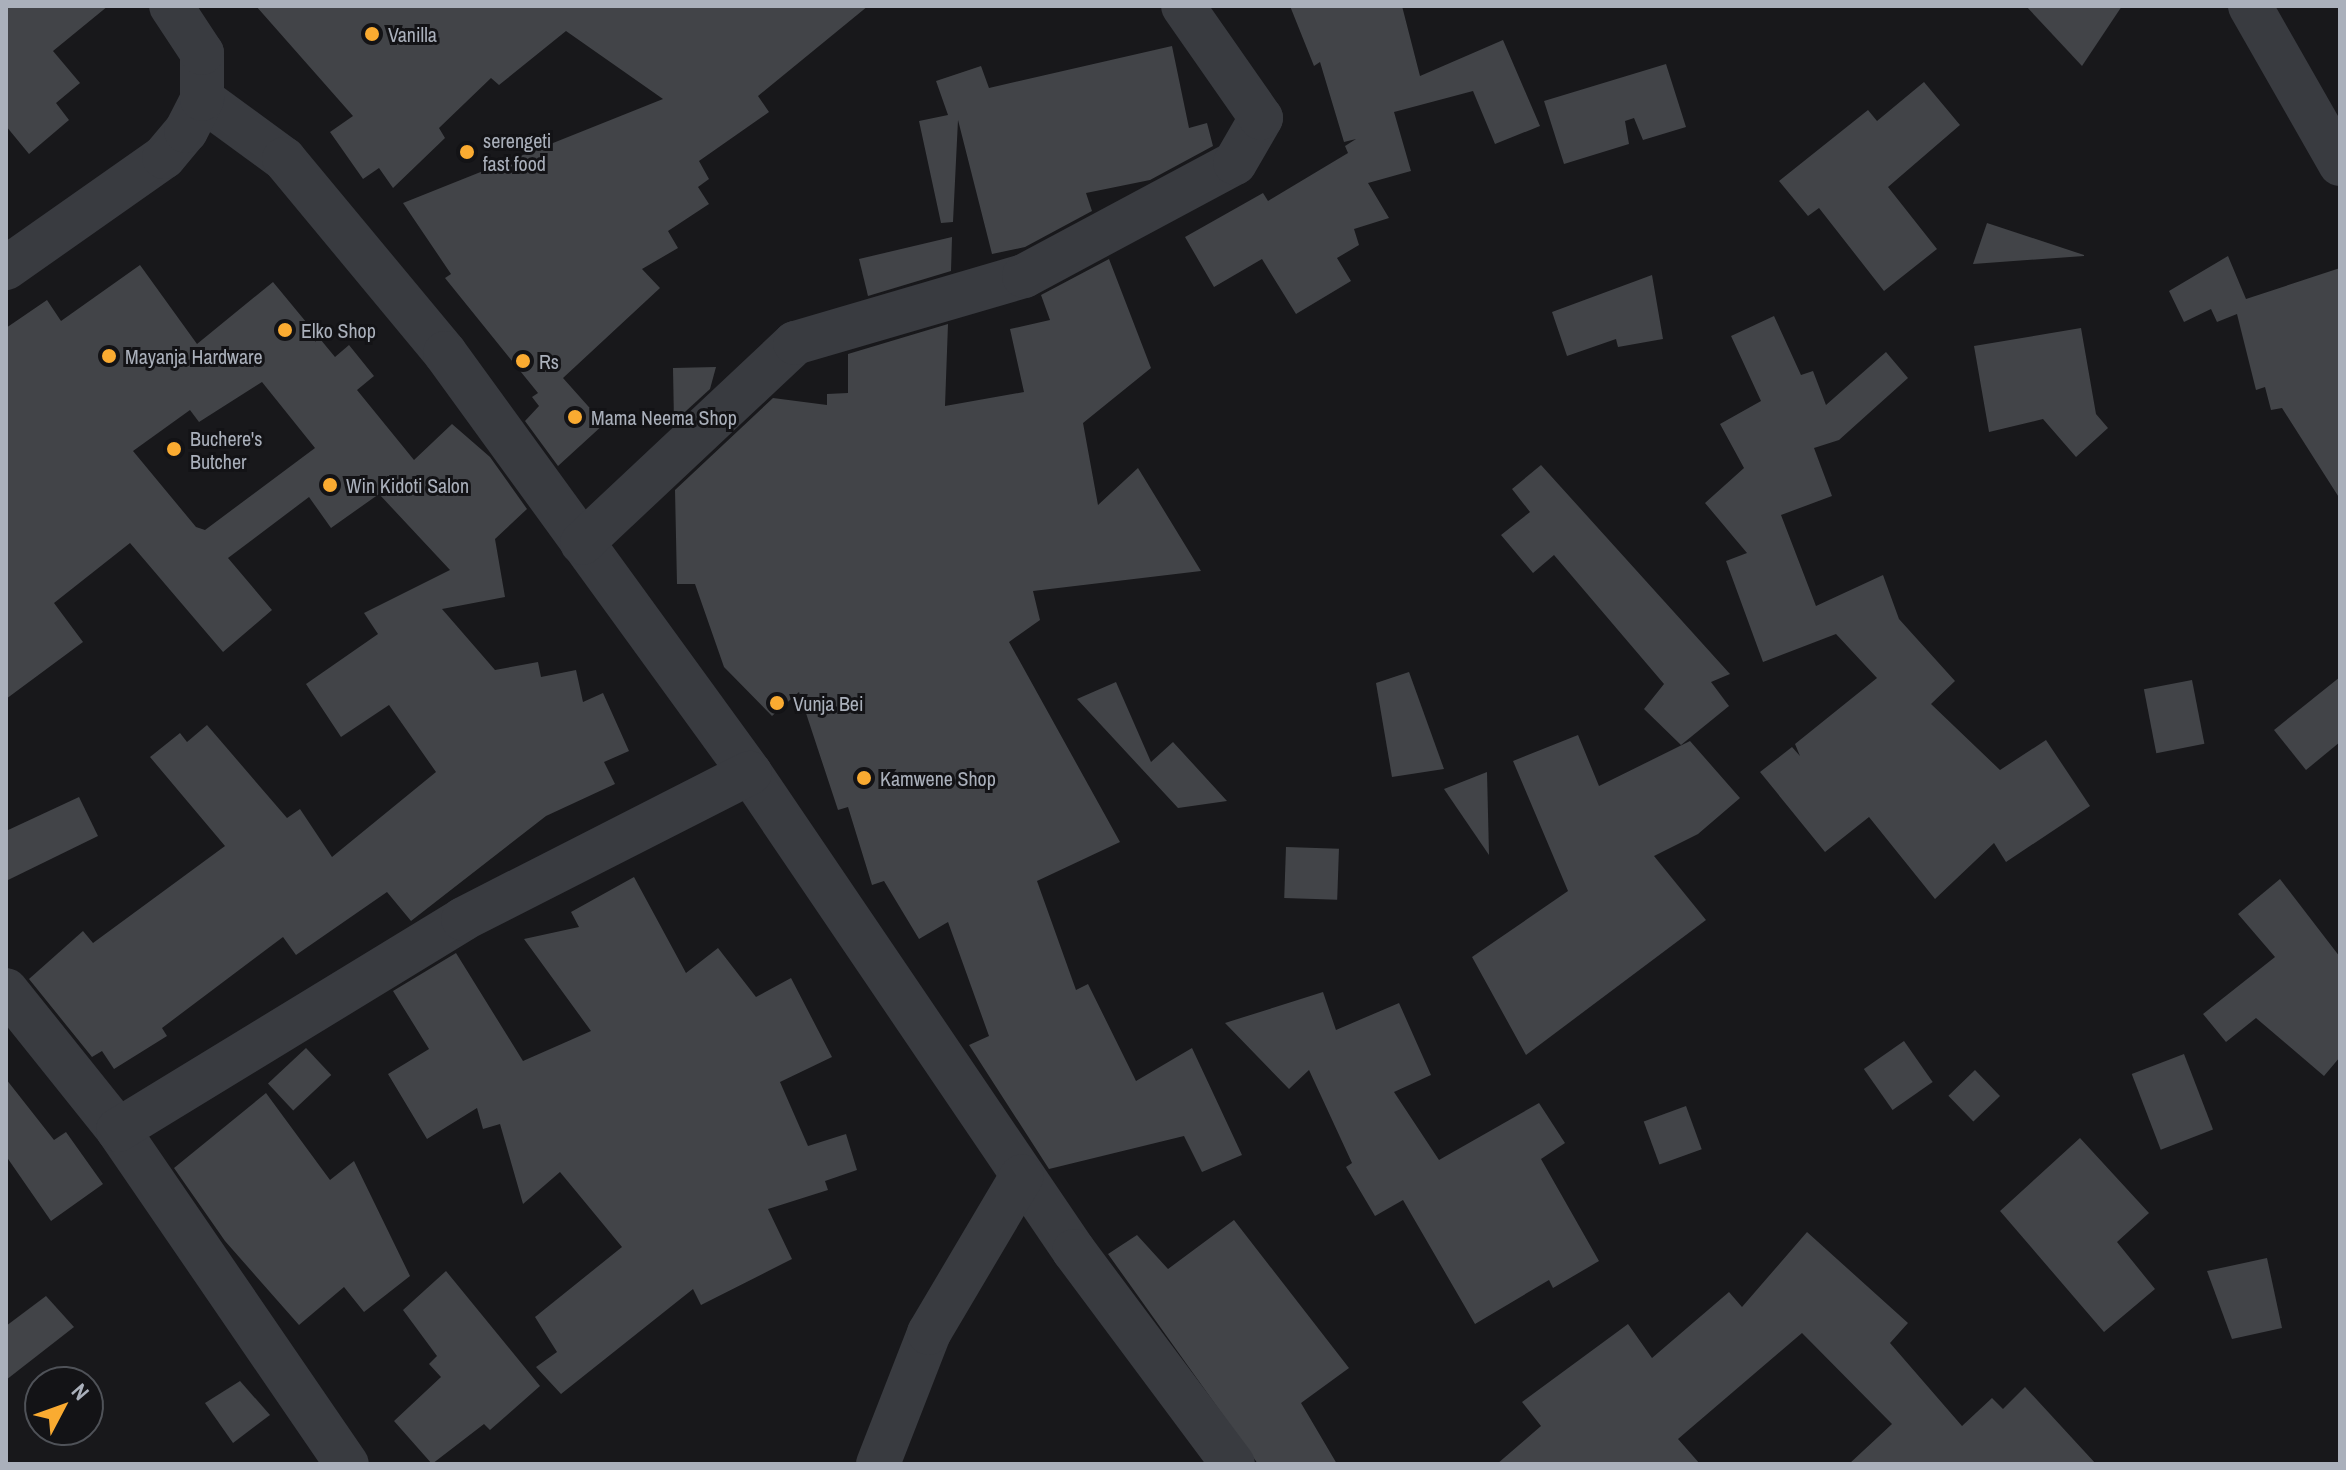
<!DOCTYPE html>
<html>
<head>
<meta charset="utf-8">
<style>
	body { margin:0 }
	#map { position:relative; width:2346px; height:1470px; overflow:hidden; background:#18181b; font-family:"Archivo Narrow",sans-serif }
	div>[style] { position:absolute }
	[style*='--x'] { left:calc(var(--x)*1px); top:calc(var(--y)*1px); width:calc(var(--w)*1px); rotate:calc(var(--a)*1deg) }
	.building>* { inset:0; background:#424448; transform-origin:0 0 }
	.minor>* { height:44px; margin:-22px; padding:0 22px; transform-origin:22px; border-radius:22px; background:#393b40 }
	.tertiary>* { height:44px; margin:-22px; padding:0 22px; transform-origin:22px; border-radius:22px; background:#393b40 }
	.dots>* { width:22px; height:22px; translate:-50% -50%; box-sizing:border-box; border:4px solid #131316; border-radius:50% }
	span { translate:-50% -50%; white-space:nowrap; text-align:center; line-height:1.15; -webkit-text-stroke:6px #131316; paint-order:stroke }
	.poi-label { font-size:20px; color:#aab0bb }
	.left { translate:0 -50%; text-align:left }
	.frame { position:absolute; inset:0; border:8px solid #aab0bb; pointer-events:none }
	.north { position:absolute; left:24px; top:1366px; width:80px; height:80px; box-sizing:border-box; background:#131316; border:2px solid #4f5258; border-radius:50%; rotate:49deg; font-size:22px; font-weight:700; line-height:32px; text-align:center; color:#aab0bb }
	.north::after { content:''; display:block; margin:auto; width:28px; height:36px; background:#faab31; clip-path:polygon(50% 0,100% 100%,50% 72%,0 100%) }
</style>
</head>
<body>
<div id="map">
	<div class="building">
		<div style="clip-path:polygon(6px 6px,108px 6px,53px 51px,80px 83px,56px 103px,69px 120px,29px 154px,6px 126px)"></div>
		<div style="clip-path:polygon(256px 6px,868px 6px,758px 96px,769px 112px,699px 161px,709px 179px,698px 187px,709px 204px,668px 231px,678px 248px,642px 269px,660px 288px,563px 378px,604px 424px,558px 466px,525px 421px,539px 406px,532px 397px,538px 393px,445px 278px,451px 274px,403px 203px,663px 99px,566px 31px,499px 85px,491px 78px,439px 128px,445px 138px,393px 188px,379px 168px,363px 179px,330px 132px,353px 116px)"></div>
		<div style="clip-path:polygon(1290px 6px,1402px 6px,1420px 76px,1503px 40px,1540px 126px,1495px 144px,1473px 91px,1394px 112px,1411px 171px,1368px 183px,1389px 218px,1354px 229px,1359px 245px,1337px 258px,1351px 281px,1296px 314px,1262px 259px,1214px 287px,1185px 237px,1263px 193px,1268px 201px,1348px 153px,1345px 146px,1356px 139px,1344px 142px,1320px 62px,1314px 66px)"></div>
		<div style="clip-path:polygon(2026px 6px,2122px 6px,2082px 66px)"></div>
		<div style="clip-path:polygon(1172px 46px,1189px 128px,1207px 123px,1213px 146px,1150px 180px,1086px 193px,1092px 211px,1025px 247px,992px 254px,958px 120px,953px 222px,941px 223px,919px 121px,948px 115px,936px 81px,981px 66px,989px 88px)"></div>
		<div style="clip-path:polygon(1666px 64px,1686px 127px,1643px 140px,1634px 118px,1625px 121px,1629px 144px,1564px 164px,1544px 101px)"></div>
		<div style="clip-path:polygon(1924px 82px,1960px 125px,1888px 187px,1937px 249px,1884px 291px,1819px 208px,1808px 216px,1779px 181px,1868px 110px,1877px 121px)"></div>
		<div style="clip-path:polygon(1987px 223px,2084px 255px,2084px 256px,1973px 264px)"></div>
		<div style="clip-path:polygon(952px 237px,951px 271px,868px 296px,859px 259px)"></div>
		<div style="clip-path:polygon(2228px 256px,2246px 299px,2340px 268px,2340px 499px,2282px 408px,2271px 410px,2265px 387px,2256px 390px,2237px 314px,2217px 322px,2211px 309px,2184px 322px,2169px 291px)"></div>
		<div style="clip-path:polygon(1109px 259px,1151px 368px,1083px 423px,1098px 505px,1138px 468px,1201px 571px,1033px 591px,1040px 620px,1009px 642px,1120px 842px,1037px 881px,1076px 990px,1088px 984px,1136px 1081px,1192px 1048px,1242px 1155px,1202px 1172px,1184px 1136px,1049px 1169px,969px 1045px,989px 1036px,948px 922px,919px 939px,884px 881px,872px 885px,848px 807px,838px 810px,799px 692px,772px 716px,724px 667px,695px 584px,677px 584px,675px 490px,773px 398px,827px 405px,827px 394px,848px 393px,848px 354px,948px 324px,945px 406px,1024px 392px,1010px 329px,1050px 320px,1041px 295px)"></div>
		<div style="clip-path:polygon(evenodd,140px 265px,197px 344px,273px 282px,335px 357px,349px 345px,374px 376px,357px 390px,414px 460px,452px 424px,490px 457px,527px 509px,495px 539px,505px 597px,442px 609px,495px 670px,538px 662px,541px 677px,576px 670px,583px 702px,603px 693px,629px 751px,604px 762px,615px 784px,546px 816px,411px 921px,387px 892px,296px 955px,283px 937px,162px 1028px,167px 1036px,114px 1069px,102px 1051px,92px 1057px,29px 979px,83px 931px,93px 943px,225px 846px,150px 757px,180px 733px,187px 742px,207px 725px,287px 818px,300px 809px,332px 857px,436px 772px,389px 705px,341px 737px,306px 684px,378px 634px,364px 613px,450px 570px,379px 494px,331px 528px,309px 497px,228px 558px,272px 610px,223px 652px,130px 543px,54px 603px,83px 642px,6px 699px,6px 328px,47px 300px,61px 321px,140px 265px,262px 382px,315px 448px,205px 530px,196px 527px,133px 451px,190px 410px,199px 422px,262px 382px)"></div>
		<div style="clip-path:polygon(1652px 275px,1663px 339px,1618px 347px,1616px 339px,1567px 356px,1552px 312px)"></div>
		<div style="clip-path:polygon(1774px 316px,1801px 375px,1813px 371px,1826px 405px,1886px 352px,1908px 378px,1839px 440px,1814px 448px,1832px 496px,1781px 515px,1816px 606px,1883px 575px,1899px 619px,1955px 681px,1931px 704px,2000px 770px,2046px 740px,2090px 806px,2006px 862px,1994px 843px,1935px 899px,1869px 817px,1825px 852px,1760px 772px,1792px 747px,1800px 756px,1795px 744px,1877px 678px,1836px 634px,1763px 662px,1726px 561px,1747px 553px,1705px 503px,1744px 468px,1720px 424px,1761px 401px,1731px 336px)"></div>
		<div style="clip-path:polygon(2081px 328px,2096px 414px,2108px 428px,2076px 457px,2043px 419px,1989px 432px,1974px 346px)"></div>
		<div style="clip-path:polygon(716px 367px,710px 389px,674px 422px,673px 368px)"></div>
		<div style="clip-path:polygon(1541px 465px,1730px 674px,1711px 682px,1729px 706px,1681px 745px,1644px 709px,1664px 684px,1554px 555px,1533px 573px,1501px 535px,1530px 512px,1512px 489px)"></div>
		<div style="clip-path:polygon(1409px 672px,1444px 769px,1392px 777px,1376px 683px)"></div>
		<div style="clip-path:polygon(2340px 677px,2340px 742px,2306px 770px,2274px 730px)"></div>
		<div style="left:2192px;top:680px;width:65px;height:49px;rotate:79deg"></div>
		<div style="clip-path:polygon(1116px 682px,1151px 762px,1173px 742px,1227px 801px,1178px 808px,1077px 699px)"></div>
		<div style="clip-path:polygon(1578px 735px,1599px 786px,1690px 741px,1740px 798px,1698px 834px,1654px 856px,1706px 920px,1526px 1055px,1472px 957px,1568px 891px,1513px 761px)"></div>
		<div style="clip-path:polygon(1487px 772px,1489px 855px,1444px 789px)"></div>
		<div style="clip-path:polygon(79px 797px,98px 836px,6px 881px,6px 831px)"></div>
		<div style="left:1286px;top:847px;width:53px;height:51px;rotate:2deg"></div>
		<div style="clip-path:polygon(634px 877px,686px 973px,718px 948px,756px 997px,791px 978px,832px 1057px,780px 1082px,808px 1146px,846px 1134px,857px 1170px,825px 1181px,828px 1190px,768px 1209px,792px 1259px,701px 1305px,693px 1289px,561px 1394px,536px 1367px,557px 1352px,535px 1317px,622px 1247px,560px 1172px,523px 1204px,500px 1124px,483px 1129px,477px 1108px,427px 1139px,388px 1074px,429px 1049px,393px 991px,456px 953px,523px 1061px,591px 1031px,524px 939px,579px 927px,571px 912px)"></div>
		<div style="clip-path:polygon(2280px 879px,2340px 957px,2340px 1057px,2324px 1076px,2256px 1018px,2226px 1042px,2203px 1014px,2275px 957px,2238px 914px)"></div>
		<div style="clip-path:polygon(1323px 992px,1336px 1030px,1399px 1003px,1431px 1075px,1394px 1092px,1439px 1160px,1539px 1103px,1565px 1143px,1541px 1159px,1599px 1261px,1553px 1288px,1549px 1280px,1475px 1324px,1403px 1200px,1375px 1216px,1346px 1167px,1352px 1163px,1309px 1070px,1289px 1089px,1225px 1023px)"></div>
		<div style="left:1904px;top:1041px;width:50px;height:49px;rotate:55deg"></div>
		<div style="left:306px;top:1048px;width:37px;height:52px;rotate:47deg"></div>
		<div style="left:2184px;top:1054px;width:81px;height:56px;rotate:69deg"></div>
		<div style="left:1975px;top:1070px;width:36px;height:37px;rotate:46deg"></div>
		<div style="clip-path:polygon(6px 1079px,54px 1140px,66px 1132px,103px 1184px,51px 1221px,6px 1156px)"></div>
		<div style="clip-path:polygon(266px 1093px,330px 1180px,354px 1161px,410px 1276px,364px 1312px,344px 1287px,299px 1325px,225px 1241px,174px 1168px)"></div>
		<div style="left:1686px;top:1106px;width:46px;height:45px;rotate:70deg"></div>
		<div style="clip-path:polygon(2080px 1138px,2149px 1213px,2117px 1242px,2155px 1289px,2104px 1332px,2000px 1211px)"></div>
		<div style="clip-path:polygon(1234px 1220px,1349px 1368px,1301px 1403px,1337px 1464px,1258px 1464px,1108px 1254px,1137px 1235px,1168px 1269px)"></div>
		<div style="clip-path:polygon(1807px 1232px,1908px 1323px,1890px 1343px,1962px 1426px,1992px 1398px,2003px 1409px,2025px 1387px,2096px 1464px,1849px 1464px,1892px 1424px,1802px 1333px,1678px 1439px,1700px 1464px,1497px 1464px,1541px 1426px,1522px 1402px,1628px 1324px,1652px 1358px,1729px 1292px,1742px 1307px)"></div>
		<div style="clip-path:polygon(2267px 1258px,2282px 1328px,2232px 1339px,2207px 1271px)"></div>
		<div style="clip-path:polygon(446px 1271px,540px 1386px,490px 1430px,484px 1424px,432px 1464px,394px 1421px,441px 1377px,429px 1364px,437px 1356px,403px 1310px)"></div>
		<div style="clip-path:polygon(46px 1296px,74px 1327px,6px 1380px,6px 1326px)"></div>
		<div style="clip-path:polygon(240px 1381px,270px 1415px,233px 1443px,205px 1403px)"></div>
	</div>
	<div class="minor">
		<div style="--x:2250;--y:6;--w:182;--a:60.3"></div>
		<div style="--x:202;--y:99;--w:102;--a:36.2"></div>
		<div style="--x:284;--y:159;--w:252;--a:50.3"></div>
		<div style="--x:445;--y:353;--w:519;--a:54.01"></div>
		<div style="--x:750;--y:773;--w:577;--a:55.87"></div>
		<div style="--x:1074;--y:1251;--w:266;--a:53.3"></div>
		<div style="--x:582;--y:543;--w:292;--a:-43.2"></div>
		<div style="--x:795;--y:343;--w:239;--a:-16.3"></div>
		<div style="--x:1024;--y:276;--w:239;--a:-28.2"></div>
		<div style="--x:1235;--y:163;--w:52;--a:-60"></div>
		<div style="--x:1261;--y:118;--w:136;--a:-124.9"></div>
		<div style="--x:6;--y:990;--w:179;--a:51.3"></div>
		<div style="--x:118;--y:1130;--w:405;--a:55.6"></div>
		<div style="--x:118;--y:1130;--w:404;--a:-31.4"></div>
		<div style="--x:463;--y:919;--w:322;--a:-27"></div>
		<div style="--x:878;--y:1464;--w:141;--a:-68.7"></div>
		<div style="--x:929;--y:1333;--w:182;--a:-59.4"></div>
	</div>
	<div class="tertiary">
		<div style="--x:6;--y:268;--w:193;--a:-35.1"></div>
		<div style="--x:164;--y:157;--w:34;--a:-50"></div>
		<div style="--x:186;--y:131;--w:36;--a:-63"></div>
		<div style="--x:202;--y:99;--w:46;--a:-90"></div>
		<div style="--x:202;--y:53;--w:56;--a:-123.4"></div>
	</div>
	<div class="dots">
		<div style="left:372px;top:34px;background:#faab31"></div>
		<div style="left:467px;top:152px;background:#faab31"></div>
		<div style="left:285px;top:330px;background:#faab31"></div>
		<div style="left:109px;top:356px;background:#faab31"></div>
		<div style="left:523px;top:361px;background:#faab31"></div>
		<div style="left:575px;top:417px;background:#faab31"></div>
		<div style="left:174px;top:449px;background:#faab31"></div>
		<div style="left:330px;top:485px;background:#faab31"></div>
		<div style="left:777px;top:703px;background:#faab31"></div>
		<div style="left:864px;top:778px;background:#faab31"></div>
	</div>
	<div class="poi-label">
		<span class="left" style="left:388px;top:34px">Vanilla</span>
		<span class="left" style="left:483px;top:152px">serengeti<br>fast food</span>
		<span class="left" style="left:301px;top:330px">Elko Shop</span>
		<span class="left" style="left:125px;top:356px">Mayanja Hardware</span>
		<span class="left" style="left:539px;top:361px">Rs</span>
		<span class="left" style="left:591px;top:417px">Mama Neema Shop</span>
		<span class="left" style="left:190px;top:450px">Buchere's<br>Butcher</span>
		<span class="left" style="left:346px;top:485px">Win Kidoti Salon</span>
		<span class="left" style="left:793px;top:703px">Vunja Bei</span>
		<span class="left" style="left:880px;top:778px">Kamwene Shop</span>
	</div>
	<div class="frame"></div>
	<div class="north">N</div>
</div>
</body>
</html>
